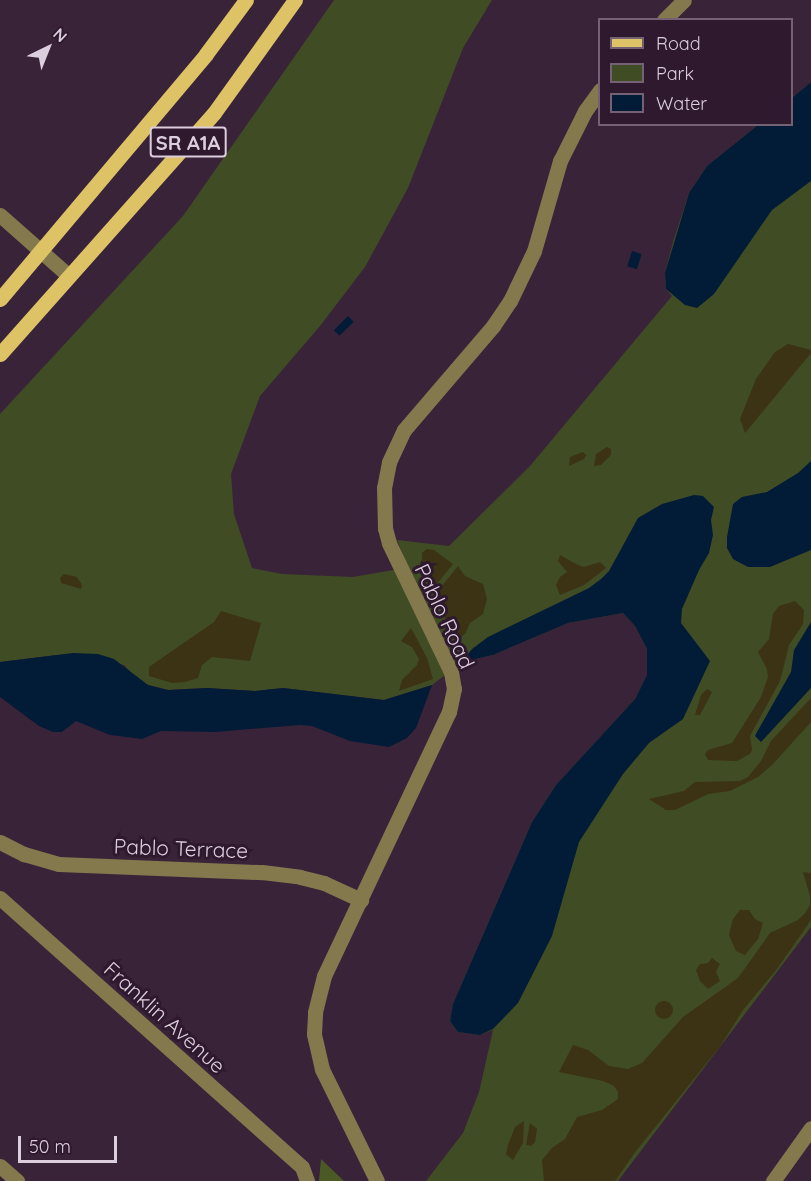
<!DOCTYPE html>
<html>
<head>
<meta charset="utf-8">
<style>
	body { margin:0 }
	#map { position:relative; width:811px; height:1181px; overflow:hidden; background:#392339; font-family:Quicksand,sans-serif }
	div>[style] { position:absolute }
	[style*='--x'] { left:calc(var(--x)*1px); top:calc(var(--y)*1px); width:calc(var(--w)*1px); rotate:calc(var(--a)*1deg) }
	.green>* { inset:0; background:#404c24 }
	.forest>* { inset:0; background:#4b5a25 }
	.sand>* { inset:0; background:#3b3313 }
	.round { border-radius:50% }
	.water>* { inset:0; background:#021c37; transform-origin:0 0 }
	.minor>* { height:15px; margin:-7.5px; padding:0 7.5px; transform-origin:7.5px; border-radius:7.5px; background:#84784d }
	.major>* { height:15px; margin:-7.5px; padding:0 7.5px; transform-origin:7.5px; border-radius:7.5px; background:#dec366 }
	span { translate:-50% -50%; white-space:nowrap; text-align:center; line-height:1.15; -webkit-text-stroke:6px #2e192f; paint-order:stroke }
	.shield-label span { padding:2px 4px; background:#2e192f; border:2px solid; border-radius:4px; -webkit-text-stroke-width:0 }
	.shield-label { font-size:20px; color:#dccedc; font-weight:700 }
	.street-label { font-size:21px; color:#dccedc }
	.legend { position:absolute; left:598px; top:18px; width:195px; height:108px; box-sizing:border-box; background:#2e192f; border:2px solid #746174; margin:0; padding:8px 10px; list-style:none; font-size:18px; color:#dccedc }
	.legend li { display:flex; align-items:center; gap:12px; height:30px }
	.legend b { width:30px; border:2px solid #746174 }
	.north { position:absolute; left:18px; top:18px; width:60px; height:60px; -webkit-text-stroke:4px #2e192f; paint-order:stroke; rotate:43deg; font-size:16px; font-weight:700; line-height:24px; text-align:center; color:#dccedc }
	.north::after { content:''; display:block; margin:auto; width:21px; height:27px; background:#dccedc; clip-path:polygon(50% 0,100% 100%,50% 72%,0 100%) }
	.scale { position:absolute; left:18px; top:1136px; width:99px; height:27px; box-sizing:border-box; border:3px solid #dccedc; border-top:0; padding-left:8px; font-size:18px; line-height:21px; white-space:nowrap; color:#dccedc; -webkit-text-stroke:4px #2e192f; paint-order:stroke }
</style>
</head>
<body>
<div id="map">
	<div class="green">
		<div style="clip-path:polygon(334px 0,492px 0,463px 48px,408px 188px,365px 267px,320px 326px,260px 396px,231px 474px,234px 514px,252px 568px,282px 574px,353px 577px,399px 569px,406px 563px,397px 540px,449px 546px,530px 466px,672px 296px,666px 289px,665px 273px,673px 242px,689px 193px,707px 166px,758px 125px,792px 124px,792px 98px,811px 82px,811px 927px,618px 1181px,426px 1181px,463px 1133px,479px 1092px,493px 1030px,480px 1035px,458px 1032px,450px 1021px,453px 1004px,532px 822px,556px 785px,635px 699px,647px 675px,647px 649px,635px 626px,623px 613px,568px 623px,493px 655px,462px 662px,432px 685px,384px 700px,283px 688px,255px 691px,207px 688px,168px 690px,148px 685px,135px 677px,124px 665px,57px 655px,0 662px,0 414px,183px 216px)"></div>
	</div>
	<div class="forest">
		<div style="clip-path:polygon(321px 1159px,344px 1181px,319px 1181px)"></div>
	</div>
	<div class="sand">
		<div style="clip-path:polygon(788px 344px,811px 350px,811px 353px,745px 433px,740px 419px,756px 379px,775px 352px)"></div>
		<div style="clip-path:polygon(607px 447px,611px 449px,611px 455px,601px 465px,594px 466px,596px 454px)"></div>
		<div style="clip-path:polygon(583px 452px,586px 455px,584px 459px,569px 466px,570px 457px)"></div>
		<div style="clip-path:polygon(427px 549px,434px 550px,453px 564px,435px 586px,423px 571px,422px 553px)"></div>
		<div style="clip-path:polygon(560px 555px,578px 565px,584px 567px,600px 562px,606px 568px,584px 585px,560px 595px,556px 585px,560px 577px,567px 572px,558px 561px)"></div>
		<div style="clip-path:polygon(458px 566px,465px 576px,483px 584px,487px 599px,483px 614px,470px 623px,465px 634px,459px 639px,446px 632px,444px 607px,438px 591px)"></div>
		<div style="clip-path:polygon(64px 574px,77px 577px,82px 585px,81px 589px,61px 583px,60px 578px)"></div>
		<div style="clip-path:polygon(795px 601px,804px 610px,803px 624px,789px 645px,780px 681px,750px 736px,752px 750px,750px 754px,737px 761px,708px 760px,705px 754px,708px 750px,732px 743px,761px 697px,768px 677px,767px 669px,758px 652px,769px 639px,773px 614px,779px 606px)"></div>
		<div style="clip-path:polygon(221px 611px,261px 623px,250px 661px,212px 657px,202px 665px,198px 678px,185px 682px,172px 683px,149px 676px,149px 667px,214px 622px)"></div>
		<div style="clip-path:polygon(411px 628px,427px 658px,433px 679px,399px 691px,402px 680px,417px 665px,419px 659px,412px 647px,401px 641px)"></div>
		<div style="clip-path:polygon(707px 689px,712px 692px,700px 715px,695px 715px,701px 695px)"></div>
		<div style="clip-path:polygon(811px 698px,811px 722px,773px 764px,758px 777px,730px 791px,708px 794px,675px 810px,666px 810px,649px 799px,684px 791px,695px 782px,740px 781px,748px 777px,761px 761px,771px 741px)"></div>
		<div style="clip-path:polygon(803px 872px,811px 873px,811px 920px,777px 969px,743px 1010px,721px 1045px,636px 1151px,615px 1181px,544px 1181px,542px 1160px,552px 1148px,565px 1139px,577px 1117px,602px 1110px,618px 1099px,618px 1092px,614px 1086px,603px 1081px,559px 1072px,573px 1045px,588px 1050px,609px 1066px,628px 1069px,642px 1063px,683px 1017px,738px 978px,770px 933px,798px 920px,805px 913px,810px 905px,810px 896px)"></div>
		<div style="clip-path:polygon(740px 910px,749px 910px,755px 919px,763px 923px,758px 939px,745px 955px,736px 951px,729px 935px,733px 919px)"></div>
		<div style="clip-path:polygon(712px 958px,720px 964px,716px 972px,720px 981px,708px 989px,700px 981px,696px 970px,700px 964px,708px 963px)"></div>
		<div class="round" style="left:655px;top:1001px;width:18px;height:18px"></div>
		<div style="clip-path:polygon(524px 1121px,523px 1143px,513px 1160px,506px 1154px,508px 1145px,515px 1127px)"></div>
		<div style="clip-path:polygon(530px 1123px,537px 1129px,535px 1142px,531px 1146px,526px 1145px)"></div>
	</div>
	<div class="water">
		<div style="clip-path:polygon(811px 82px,811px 181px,772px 210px,714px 294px,697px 308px,685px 305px,666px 289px,665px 273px,689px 193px,707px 166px,758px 125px,792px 124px,792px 98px)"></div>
		<div style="left:632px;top:251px;width:10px;height:16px;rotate:17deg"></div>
		<div style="left:348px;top:316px;width:8px;height:20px;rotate:45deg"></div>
		<div style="clip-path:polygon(811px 461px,811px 550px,770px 567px,748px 567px,733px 559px,727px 548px,727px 537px,733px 504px,742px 497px,767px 492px,798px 473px)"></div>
		<div style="clip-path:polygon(694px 495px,703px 496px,714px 507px,711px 520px,713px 535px,709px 553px,699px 570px,682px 609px,681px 623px,710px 661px,683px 719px,649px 743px,623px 774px,579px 842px,552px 936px,518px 1003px,493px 1029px,480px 1035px,458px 1032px,450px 1021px,453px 1004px,532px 822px,556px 785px,635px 699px,647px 675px,647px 649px,635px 626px,623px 613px,568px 623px,493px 655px,462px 662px,472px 649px,488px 637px,589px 588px,601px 579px,609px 571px,638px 518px,662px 504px)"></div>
		<div style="clip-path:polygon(811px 622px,811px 688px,761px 742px,755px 736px,757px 732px,791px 672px,794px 650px)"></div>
		<div style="clip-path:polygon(73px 653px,98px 654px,114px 659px,148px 685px,168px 690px,207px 688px,255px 691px,283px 688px,384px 700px,432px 685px,416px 728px,407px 738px,389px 747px,350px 741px,312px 726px,300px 725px,215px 732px,161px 731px,142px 739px,110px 735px,76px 721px,62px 732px,53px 732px,39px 726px,0 697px,0 662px)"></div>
	</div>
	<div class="minor">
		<div style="--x:664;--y:20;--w:28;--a:-45"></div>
		<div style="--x:0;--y:215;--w:92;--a:41.5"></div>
		<div style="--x:0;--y:842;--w:27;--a:27"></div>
		<div style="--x:24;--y:854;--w:36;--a:16"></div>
		<div style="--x:59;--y:864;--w:203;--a:2.3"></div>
		<div style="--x:262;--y:872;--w:38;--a:7"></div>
		<div style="--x:300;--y:877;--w:25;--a:14"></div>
		<div style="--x:324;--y:883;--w:41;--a:24.7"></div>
		<div style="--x:0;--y:898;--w:404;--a:41.7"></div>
		<div style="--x:302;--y:1167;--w:15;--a:70"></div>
		<div style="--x:0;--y:1166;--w:23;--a:41"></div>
		<div style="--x:377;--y:1181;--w:125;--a:-116.2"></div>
		<div style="--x:322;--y:1069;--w:36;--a:-103"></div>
		<div style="--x:314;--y:1034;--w:22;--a:-87"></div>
		<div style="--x:315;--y:1012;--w:37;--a:-76"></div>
		<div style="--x:324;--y:976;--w:292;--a:-64.7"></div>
		<div style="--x:449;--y:712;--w:24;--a:-78"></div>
		<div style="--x:454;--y:689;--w:17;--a:-100"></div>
		<div style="--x:451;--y:672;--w:143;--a:-115.7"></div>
		<div style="--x:389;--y:543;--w:16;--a:-105"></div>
		<div style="--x:385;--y:528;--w:40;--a:-91.4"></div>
		<div style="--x:384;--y:488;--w:26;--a:-79"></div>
		<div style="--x:389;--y:462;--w:35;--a:-65"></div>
		<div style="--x:404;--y:430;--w:137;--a:-49.4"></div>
		<div style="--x:493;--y:326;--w:30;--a:-56"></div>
		<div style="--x:510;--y:301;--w:55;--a:-64.4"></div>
		<div style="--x:534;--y:251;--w:94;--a:-73.9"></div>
		<div style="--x:560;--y:161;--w:56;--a:-63.4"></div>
		<div style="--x:585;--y:111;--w:26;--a:-54"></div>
		<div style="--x:773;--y:1181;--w:65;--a:-54.4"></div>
	</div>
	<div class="major">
		<div style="--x:0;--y:299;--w:320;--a:-49.9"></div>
		<div style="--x:206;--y:54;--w:67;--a:-53.5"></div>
		<div style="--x:0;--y:354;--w:322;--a:-48.4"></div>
		<div style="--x:214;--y:113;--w:139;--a:-54.4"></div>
	</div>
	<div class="shield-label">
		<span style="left:188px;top:142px">SR A1A</span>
	</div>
	<div class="street-label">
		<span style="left:445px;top:616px;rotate:65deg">Pablo Road</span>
		<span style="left:181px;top:848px;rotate:2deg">Pablo Terrace</span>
		<span style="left:165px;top:1017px;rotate:42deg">Franklin Avenue</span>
	</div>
	<ul class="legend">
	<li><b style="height:8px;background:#dec366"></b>Road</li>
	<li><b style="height:16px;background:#404c24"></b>Park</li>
	<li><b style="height:16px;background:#021c37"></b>Water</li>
	</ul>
	<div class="north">N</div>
	<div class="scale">50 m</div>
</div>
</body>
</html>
